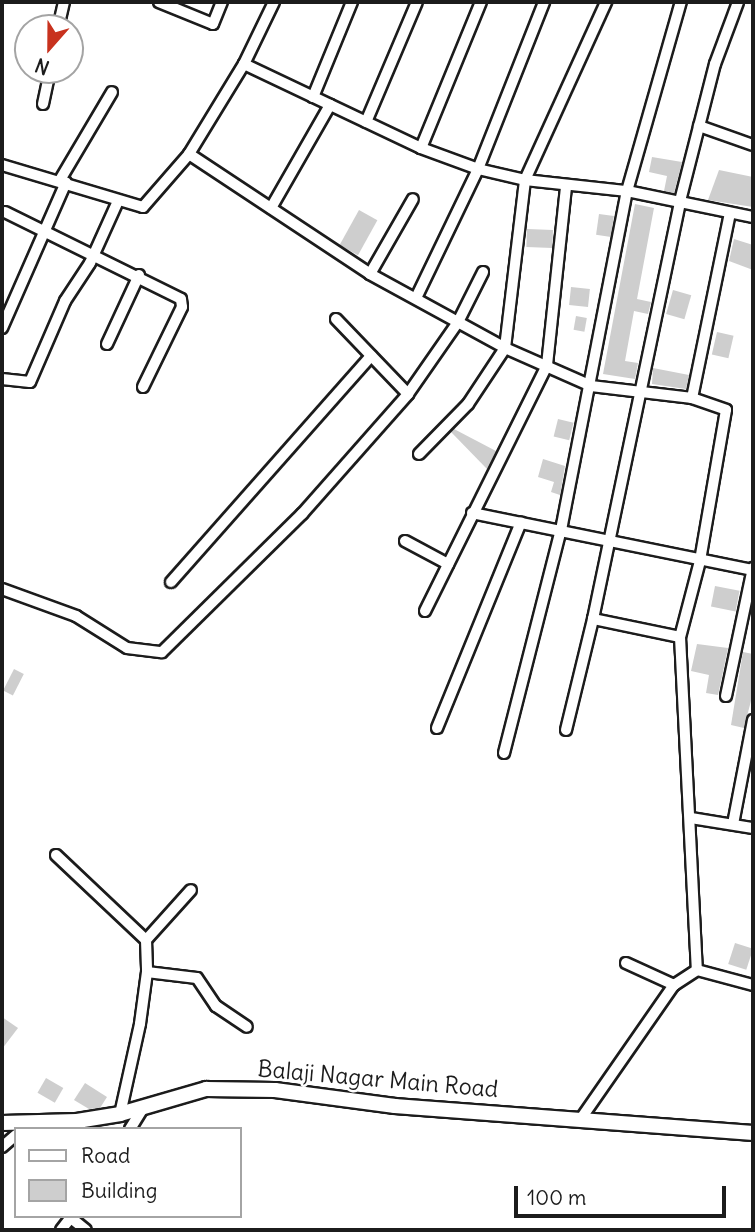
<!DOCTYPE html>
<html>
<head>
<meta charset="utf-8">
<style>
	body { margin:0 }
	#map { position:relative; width:755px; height:1232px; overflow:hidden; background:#fff; font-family:Delius,sans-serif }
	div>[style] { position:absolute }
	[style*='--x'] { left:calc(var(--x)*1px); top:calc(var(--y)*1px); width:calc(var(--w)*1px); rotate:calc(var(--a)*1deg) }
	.building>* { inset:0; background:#cecece; transform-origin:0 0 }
	.roads { filter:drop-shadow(2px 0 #1c1c1c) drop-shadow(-2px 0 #1c1c1c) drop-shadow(0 2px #1c1c1c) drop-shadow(0 -2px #1c1c1c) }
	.minor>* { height:10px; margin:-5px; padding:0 5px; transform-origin:5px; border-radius:5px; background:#fff }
	.tertiary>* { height:14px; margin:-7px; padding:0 7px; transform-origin:7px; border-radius:7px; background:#fff }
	span { translate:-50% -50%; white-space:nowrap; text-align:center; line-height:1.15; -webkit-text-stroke:5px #fff; paint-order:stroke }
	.street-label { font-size:23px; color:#1c1c1c }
	.frame { position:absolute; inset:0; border:4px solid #1c1c1c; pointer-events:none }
	.legend { position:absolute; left:14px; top:1127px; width:228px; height:91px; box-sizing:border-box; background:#fff; border:2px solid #a4a4a4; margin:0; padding:9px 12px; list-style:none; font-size:21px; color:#1c1c1c }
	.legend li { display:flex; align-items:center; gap:14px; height:35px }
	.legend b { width:35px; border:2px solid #a4a4a4 }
	.north { position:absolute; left:14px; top:14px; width:70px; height:70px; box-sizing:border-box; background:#fff; border:2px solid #a4a4a4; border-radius:50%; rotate:201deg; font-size:19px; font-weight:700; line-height:28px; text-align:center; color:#1c1c1c }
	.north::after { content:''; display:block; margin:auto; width:24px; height:32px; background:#c8321e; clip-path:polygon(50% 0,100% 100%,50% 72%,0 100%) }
	.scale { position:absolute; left:514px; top:1186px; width:212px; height:32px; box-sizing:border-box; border:4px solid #1c1c1c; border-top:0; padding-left:9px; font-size:21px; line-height:24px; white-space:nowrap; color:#1c1c1c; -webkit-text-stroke:5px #fff; paint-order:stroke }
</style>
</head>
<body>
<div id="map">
	<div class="building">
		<div style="clip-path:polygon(652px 157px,682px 162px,674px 193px,664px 191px,667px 176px,649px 172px)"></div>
		<div style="clip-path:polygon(719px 170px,753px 177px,753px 207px,708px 200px)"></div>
		<div style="clip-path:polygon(635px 204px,654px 208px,637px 299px,651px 302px,648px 314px,634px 311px,625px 361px,638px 363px,635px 379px,603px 374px)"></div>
		<div style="left:359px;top:210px;width:21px;height:40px;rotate:29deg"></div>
		<div style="left:599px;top:214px;width:15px;height:21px;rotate:8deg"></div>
		<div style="left:527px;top:229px;width:26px;height:18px;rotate:2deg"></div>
		<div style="clip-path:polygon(734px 239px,753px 245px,753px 270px,729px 261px)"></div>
		<div style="left:571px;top:287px;width:19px;height:18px;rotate:6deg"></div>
		<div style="left:673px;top:290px;width:19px;height:25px;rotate:16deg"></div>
		<div style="left:576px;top:316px;width:11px;height:14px;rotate:10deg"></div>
		<div style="left:717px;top:332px;width:17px;height:23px;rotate:13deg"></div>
		<div style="clip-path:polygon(653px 368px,689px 375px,686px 389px,652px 384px)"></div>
		<div style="left:558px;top:419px;width:16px;height:18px;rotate:14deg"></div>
		<div style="clip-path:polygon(454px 429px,496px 451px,487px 469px,451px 432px)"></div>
		<div style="clip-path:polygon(543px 459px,565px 466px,560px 495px,551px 492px,554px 482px,538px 477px)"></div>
		<div style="left:715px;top:586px;width:25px;height:21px;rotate:11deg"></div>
		<div style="clip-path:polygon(697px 644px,728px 648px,718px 695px,706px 693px,709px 675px,691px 671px)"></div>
		<div style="clip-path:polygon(743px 652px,753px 654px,753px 693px,744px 728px,731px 725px)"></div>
		<div style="left:14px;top:669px;width:11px;height:24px;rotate:27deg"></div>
		<div style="left:735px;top:943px;width:19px;height:22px;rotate:18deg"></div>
		<div style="clip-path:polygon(2px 1017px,18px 1028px,2px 1049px)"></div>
		<div style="left:46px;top:1078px;width:20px;height:17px;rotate:30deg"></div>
		<div style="clip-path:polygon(85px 1083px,107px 1097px,100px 1108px,89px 1109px,74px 1100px)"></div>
	</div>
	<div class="roads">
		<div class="minor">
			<div style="--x:159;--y:2;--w:58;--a:22.2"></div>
			<div style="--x:213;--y:24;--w:24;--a:-68"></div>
			<div style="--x:58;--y:28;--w:27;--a:-77"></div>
			<div style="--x:244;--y:64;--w:69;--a:-64.2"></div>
			<div style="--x:313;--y:97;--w:103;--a:-67.7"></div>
			<div style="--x:43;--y:104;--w:35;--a:-78"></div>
			<div style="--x:366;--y:122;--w:130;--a:-67"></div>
			<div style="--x:699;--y:126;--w:57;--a:19.4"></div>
			<div style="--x:421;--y:148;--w:158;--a:-67.7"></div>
			<div style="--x:189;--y:154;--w:105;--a:-58.6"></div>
			<div style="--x:244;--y:64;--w:196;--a:25.4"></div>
			<div style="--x:421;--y:148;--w:61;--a:20.2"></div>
			<div style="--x:478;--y:169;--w:180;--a:-68.4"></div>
			<div style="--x:2;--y:165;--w:147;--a:16.6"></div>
			<div style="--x:143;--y:207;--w:70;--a:-49"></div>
			<div style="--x:189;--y:154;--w:217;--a:33.5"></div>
			<div style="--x:370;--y:274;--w:154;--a:28.7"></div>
			<div style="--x:505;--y:348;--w:94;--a:23.8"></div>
			<div style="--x:591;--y:386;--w:102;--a:6.8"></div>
			<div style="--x:692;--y:398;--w:36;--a:19"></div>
			<div style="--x:726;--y:410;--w:153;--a:99.8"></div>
			<div style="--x:700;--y:561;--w:79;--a:104.7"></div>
			<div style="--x:680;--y:637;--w:333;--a:87.1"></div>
			<div style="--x:697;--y:970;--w:58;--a:15"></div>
			<div style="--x:60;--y:180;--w:102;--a:-59.4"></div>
			<div style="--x:271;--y:208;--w:119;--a:-60.2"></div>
			<div style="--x:5;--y:212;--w:196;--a:26.3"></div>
			<div style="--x:181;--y:299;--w:8;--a:83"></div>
			<div style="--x:182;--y:307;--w:89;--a:116"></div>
			<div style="--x:370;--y:274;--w:86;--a:-60.2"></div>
			<div style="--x:416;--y:298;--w:143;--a:-64.3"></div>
			<div style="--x:478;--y:169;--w:48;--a:13.2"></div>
			<div style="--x:525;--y:180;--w:103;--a:6.2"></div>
			<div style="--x:627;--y:191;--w:129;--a:11.7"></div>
			<div style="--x:336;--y:319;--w:104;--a:46.2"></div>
			<div style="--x:2;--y:328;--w:159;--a:-66.3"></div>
			<div style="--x:107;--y:344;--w:76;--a:-65.1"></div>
			<div style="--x:2;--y:379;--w:28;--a:6"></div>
			<div style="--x:30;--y:382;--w:88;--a:-66.6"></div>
			<div style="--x:65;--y:301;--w:45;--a:-56.7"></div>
			<div style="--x:90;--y:263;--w:68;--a:-65.7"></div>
			<div style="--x:692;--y:398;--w:189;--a:-78.4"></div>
			<div style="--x:419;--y:454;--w:70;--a:-45.6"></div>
			<div style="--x:468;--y:404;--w:67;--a:-56.5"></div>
			<div style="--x:505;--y:348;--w:169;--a:-83.2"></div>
			<div style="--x:525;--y:180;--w:196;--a:-65.5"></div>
			<div style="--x:472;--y:513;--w:287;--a:11.5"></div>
			<div style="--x:405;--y:541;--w:49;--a:28.1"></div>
			<div style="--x:171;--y:582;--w:302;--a:-48.5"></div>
			<div style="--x:2;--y:589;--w:79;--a:20"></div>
			<div style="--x:76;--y:616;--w:60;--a:32.1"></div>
			<div style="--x:127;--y:648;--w:35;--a:7"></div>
			<div style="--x:162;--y:652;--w:197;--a:-44.6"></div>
			<div style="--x:302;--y:514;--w:160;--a:-48.5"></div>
			<div style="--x:408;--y:394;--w:88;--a:-55.2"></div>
			<div style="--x:458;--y:322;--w:56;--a:-63.4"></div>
			<div style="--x:425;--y:611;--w:275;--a:-63.6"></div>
			<div style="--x:547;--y:365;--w:180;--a:-83.9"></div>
			<div style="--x:680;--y:637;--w:89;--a:-168.3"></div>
			<div style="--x:593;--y:619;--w:427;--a:-78.2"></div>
			<div style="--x:680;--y:201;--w:141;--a:-75.7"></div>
			<div style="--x:715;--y:64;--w:66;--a:-69.6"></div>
			<div style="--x:726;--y:696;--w:131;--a:-78.1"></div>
			<div style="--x:437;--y:728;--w:222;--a:-67.8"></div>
			<div style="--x:566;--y:730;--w:114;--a:-76.3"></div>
			<div style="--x:504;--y:753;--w:230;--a:-75.7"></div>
			<div style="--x:561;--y:530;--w:345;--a:-79"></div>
			<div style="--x:627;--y:191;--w:197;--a:-74.1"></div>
			<div style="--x:691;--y:818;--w:63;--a:9.2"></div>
			<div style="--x:733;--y:824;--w:106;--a:-79.1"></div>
			<div style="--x:56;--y:855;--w:124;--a:43.4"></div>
			<div style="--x:146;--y:940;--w:32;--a:88"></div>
			<div style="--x:147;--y:972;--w:52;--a:97.7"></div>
			<div style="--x:140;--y:1024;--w:92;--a:102.5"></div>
			<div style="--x:146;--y:940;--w:67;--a:-48"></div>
			<div style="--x:626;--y:963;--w:53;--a:24.6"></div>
			<div style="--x:147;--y:972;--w:50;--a:6.8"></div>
			<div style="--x:197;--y:978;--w:34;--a:56"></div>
			<div style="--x:216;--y:1006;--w:37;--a:34"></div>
			<div style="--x:580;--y:1120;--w:165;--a:-55.2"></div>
			<div style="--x:674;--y:985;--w:27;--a:-33"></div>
			<div style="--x:130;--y:1129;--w:26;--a:-58"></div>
			<div style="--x:2;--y:1147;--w:18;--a:-41"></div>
			<div style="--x:71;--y:1218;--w:19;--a:39"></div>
			<div style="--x:61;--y:1230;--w:18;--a:-52"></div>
		</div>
		<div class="tertiary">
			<div style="--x:2;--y:1123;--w:75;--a:-1.5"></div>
			<div style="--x:77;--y:1121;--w:44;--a:-9.2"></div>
			<div style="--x:120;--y:1114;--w:90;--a:-16.2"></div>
			<div style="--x:206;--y:1089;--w:69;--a:0.8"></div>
			<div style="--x:275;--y:1090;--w:121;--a:7.6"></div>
			<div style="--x:395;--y:1106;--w:359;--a:4.3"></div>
		</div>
	</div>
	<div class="street-label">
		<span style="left:378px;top:1079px;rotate:5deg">Balaji Nagar Main Road</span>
	</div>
	<div class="frame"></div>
	<ul class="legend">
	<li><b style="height:9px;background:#fff"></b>Road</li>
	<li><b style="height:19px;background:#cecece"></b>Building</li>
	</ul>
	<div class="north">N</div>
	<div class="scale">100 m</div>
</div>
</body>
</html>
